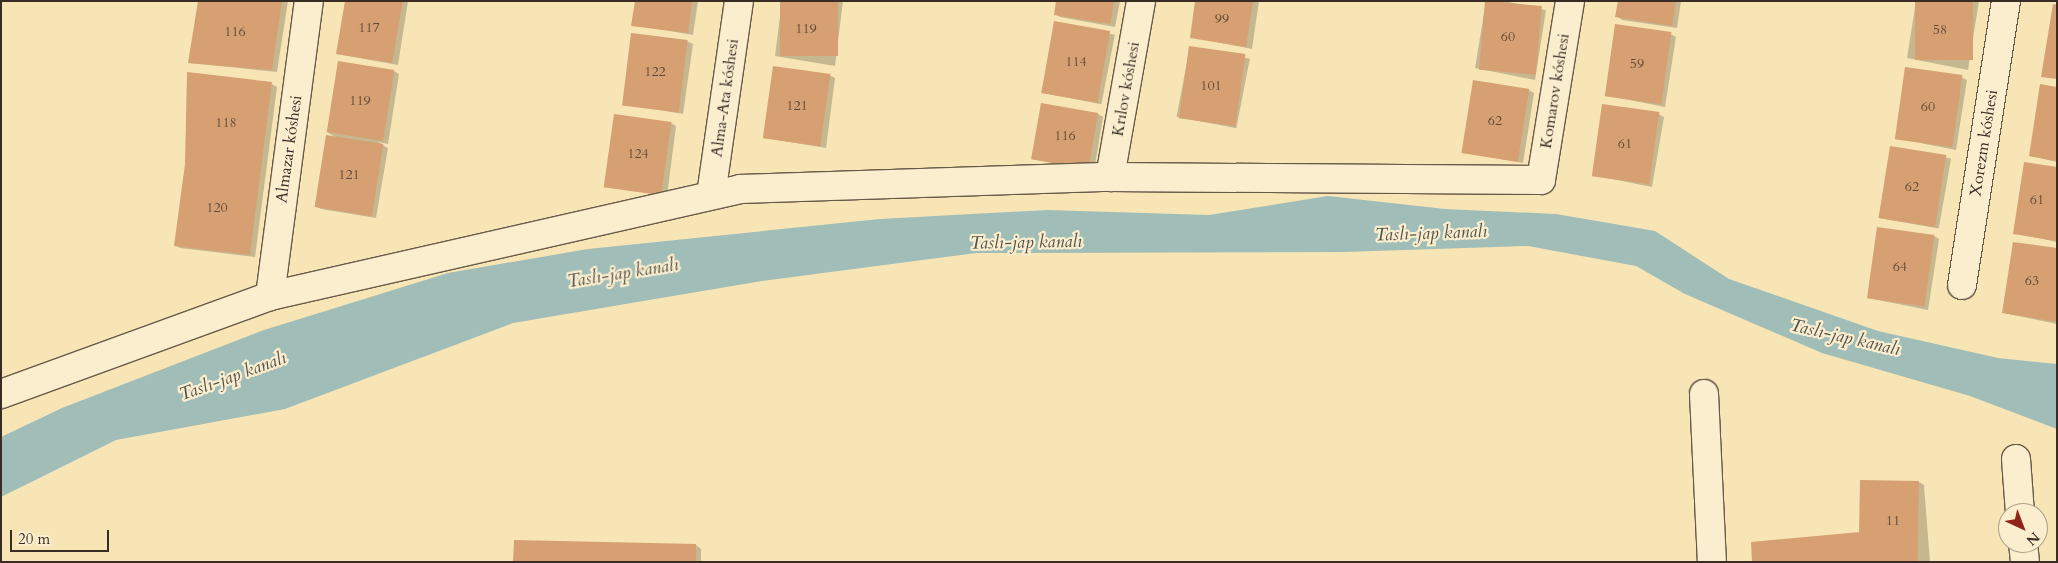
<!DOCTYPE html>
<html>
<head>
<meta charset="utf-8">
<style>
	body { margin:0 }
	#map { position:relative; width:2058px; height:563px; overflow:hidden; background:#f7e5b5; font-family:Cardo,serif }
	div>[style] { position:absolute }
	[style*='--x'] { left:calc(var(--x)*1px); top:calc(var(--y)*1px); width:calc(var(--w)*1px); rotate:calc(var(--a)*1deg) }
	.water>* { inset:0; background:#a1bdb7 }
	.shadow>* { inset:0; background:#0003; transform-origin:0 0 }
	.building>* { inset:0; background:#d6a072; transform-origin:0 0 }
	.roads { filter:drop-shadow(1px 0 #685a49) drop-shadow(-1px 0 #685a49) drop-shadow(0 1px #685a49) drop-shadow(0 -1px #685a49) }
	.street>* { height:28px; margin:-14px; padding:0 14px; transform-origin:14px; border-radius:14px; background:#faeecf }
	span { translate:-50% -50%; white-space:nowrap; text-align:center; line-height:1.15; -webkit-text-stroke:4.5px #faeecf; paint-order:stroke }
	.number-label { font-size:14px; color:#604938 }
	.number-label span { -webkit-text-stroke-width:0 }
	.street-label { font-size:16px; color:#382c25 }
	.water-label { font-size:18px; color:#52504a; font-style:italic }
	.frame { position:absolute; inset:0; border:2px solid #382c25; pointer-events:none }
	.north { position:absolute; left:1998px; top:503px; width:50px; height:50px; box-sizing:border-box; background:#faeecf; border:1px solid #aca08b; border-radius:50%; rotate:137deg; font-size:14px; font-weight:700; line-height:20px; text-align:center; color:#382c25 }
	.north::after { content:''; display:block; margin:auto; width:18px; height:22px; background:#8f2418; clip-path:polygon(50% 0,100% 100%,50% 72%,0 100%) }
	.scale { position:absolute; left:10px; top:530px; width:99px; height:22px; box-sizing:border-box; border:2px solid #382c25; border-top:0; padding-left:6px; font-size:15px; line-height:18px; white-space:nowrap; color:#382c25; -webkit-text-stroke:4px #faeecf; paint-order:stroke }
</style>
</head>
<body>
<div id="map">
	<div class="water">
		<div style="clip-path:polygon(1328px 196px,1445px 209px,1556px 214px,1655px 231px,1729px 279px,1878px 331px,1998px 358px,2057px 364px,2057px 429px,1970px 396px,1822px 353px,1685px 294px,1636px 266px,1528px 246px,1344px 252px,976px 253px,762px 281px,513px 323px,285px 409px,116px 440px,1px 497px,1px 437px,62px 408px,264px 330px,448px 273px,588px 249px,880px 219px,1047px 210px,1209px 215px)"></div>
	</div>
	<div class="shadow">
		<div style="clip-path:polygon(199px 1px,288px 1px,277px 72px,189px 63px)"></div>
		<div style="clip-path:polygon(346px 1px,408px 1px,398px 65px,337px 54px)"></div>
		<div style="clip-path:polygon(636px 1px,698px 1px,693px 35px,633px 25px)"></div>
		<div style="clip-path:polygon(782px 1px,843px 1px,835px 66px,775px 56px)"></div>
		<div style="clip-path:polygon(1057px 1px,1120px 1px,1115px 27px,1060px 17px,1055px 14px)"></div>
		<div style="clip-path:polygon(1197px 1px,1259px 1px,1252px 49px,1191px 37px)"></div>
		<div style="clip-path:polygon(1486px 1px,1504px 1px,1546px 10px,1535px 80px,1475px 68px)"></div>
		<div style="clip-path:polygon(1619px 1px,1681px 1px,1677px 28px,1622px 20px,1617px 16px)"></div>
		<div style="clip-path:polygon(1916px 1px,1979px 1px,1968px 70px,1907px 58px)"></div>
		<div style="left:1055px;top:23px;width:61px;height:71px;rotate:11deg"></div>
		<div style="clip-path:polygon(1670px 34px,1676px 37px,1665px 107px,1604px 95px)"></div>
		<div style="clip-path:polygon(687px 41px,693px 44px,683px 114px,623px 104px)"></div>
		<div style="left:1190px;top:47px;width:61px;height:71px;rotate:11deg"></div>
		<div style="clip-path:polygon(394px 71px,399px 74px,388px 144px,378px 142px,388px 148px,376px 218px,321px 209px,316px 206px,337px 138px,327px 132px)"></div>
		<div style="clip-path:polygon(829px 75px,835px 78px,826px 148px,765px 138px)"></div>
		<div style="clip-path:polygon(1961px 77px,1967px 80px,1956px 150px,1895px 138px)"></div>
		<div style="clip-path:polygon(272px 84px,277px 87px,255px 257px,180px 248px,175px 245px)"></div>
		<div style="clip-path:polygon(2057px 88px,2057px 162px,2030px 156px)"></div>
		<div style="clip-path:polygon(1529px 90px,1534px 93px,1523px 163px,1463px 152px)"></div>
		<div style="clip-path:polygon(1098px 114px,1103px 117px,1094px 171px,1033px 158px)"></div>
		<div style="clip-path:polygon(1658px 114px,1664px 117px,1652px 187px,1592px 175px)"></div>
		<div style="clip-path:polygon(671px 123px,676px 126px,667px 196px,606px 186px)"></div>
		<div style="left:1891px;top:148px;width:61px;height:71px;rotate:10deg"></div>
		<div style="clip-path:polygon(2057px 168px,2057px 242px,2014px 233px)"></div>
		<div style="clip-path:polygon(1934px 236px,1939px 239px,1928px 310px,1868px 298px)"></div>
		<div style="clip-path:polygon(2057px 250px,2057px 324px,2004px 313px)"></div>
		<div style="clip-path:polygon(1919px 482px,1924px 485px,1930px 562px,1868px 562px,1867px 551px,1865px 562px,1753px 562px,1859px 533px,1866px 537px)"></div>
		<div style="clip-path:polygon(696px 545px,701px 549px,701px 562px,515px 562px)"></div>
	</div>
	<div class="building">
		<div style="clip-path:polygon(198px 1px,282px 1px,272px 70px,188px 63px)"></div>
		<div style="clip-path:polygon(345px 1px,403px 1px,392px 63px,336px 54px)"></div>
		<div style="clip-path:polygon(635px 1px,692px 1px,688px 33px,631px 26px)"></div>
		<div style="left:780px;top:1px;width:58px;height:55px"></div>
		<div style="clip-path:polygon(1056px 1px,1114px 1px,1110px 24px,1054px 15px)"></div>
		<div style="clip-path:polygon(1195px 1px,1253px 1px,1246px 47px,1190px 38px)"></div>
		<div style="left:1485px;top:1px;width:57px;height:69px;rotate:5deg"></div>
		<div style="clip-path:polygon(1618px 1px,1676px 1px,1672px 26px,1615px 17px)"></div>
		<div style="left:1915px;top:1px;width:58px;height:59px"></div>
		<div style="clip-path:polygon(2053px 4px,2057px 5px,2057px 79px,2041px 77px)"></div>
		<div style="left:1054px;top:21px;width:57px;height:73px;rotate:10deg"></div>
		<div style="left:1615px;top:24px;width:57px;height:73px;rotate:8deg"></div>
		<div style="left:631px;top:33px;width:57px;height:73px;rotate:7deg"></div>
		<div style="left:1189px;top:46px;width:57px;height:73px;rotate:8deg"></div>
		<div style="left:338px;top:61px;width:57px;height:72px;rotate:9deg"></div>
		<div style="left:773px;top:66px;width:58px;height:73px;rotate:8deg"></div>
		<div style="left:1905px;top:67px;width:58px;height:73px;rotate:8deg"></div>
		<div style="clip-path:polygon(187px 72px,272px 82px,250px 255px,174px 246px,185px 164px)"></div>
		<div style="left:1473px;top:80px;width:57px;height:74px;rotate:9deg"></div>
		<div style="clip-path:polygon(2040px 84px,2057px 87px,2057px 161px,2029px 156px)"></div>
		<div style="left:1041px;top:103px;width:58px;height:57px;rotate:10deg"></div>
		<div style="left:1602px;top:104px;width:58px;height:73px;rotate:8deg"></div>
		<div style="left:614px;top:114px;width:58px;height:74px;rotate:8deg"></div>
		<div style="left:326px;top:135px;width:58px;height:73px;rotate:9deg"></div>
		<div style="left:1890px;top:146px;width:57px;height:73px;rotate:9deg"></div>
		<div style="clip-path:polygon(2024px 162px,2057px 167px,2057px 241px,2013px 234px)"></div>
		<div style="left:1877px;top:227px;width:58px;height:72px;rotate:8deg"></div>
		<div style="clip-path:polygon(2013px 242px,2057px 248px,2057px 322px,2002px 313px)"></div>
		<div style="left:1860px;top:480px;width:59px;height:82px;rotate:1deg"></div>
		<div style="clip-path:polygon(1860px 532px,1861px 562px,1752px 562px,1751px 542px)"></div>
		<div style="clip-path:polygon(514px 540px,696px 544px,696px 562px,513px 562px)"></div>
	</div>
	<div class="roads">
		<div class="street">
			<div style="--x:1110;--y:177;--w:179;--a:-80"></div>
			<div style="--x:711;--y:195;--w:196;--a:-81.8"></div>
			<div style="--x:1962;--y:285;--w:287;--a:-81.2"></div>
			<div style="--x:270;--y:296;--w:298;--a:-82.5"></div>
			<div style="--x:1;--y:394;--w:286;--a:-20"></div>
			<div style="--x:270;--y:296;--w:482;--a:-12.8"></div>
			<div style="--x:740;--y:189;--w:370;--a:-1.9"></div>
			<div style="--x:1110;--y:177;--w:431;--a:0.4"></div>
			<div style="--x:1541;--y:180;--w:181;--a:-80.8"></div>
			<div style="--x:1704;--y:394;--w:168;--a:87.3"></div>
			<div style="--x:2016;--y:459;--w:54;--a:85.8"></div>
			<div style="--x:2023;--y:543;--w:19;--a:84"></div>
		</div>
	</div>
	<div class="number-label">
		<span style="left:1222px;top:19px">99</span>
		<span style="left:369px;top:28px">117</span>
		<span style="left:806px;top:29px">119</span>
		<span style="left:1940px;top:30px">58</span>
		<span style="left:235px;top:32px">116</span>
		<span style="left:1508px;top:37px">60</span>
		<span style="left:1076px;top:62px">114</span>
		<span style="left:1637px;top:64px">59</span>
		<span style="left:655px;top:72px">122</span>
		<span style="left:1211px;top:86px">101</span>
		<span style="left:360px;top:101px">119</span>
		<span style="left:797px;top:106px">121</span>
		<span style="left:1928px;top:107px">60</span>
		<span style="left:1495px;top:121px">62</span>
		<span style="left:226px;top:123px">118</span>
		<span style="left:1065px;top:136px">116</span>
		<span style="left:1625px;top:144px">61</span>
		<span style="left:638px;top:154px">124</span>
		<span style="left:349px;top:175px">121</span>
		<span style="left:1912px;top:187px">62</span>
		<span style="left:2037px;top:200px">61</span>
		<span style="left:217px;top:208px">120</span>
		<span style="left:1900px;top:267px">64</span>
		<span style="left:2032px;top:281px">63</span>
		<span style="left:1893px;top:521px">11</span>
	</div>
	<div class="street-label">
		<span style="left:1126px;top:89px;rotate:-80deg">Krılov kóshesi</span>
		<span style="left:1555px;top:91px;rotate:-81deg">Komarov kóshesi</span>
		<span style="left:725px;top:98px;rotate:-82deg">Alma-Ata kóshesi</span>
		<span style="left:1984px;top:143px;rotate:-81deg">Xorezm kóshesi</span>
		<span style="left:289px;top:149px;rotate:-82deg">Almazar kóshesi</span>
	</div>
	<div class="water-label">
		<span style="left:1431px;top:234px;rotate:-2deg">Taslı-jap kanalı</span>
		<span style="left:1026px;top:243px;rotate:-1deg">Taslı-jap kanalı</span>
		<span style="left:623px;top:274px;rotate:-9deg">Taslı-jap kanalı</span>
		<span style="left:1845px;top:338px;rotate:13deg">Taslı-jap kanalı</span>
		<span style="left:233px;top:377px;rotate:-20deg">Taslı-jap kanalı</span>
	</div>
	<div class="frame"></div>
	<div class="north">N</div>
	<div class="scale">20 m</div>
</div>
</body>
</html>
